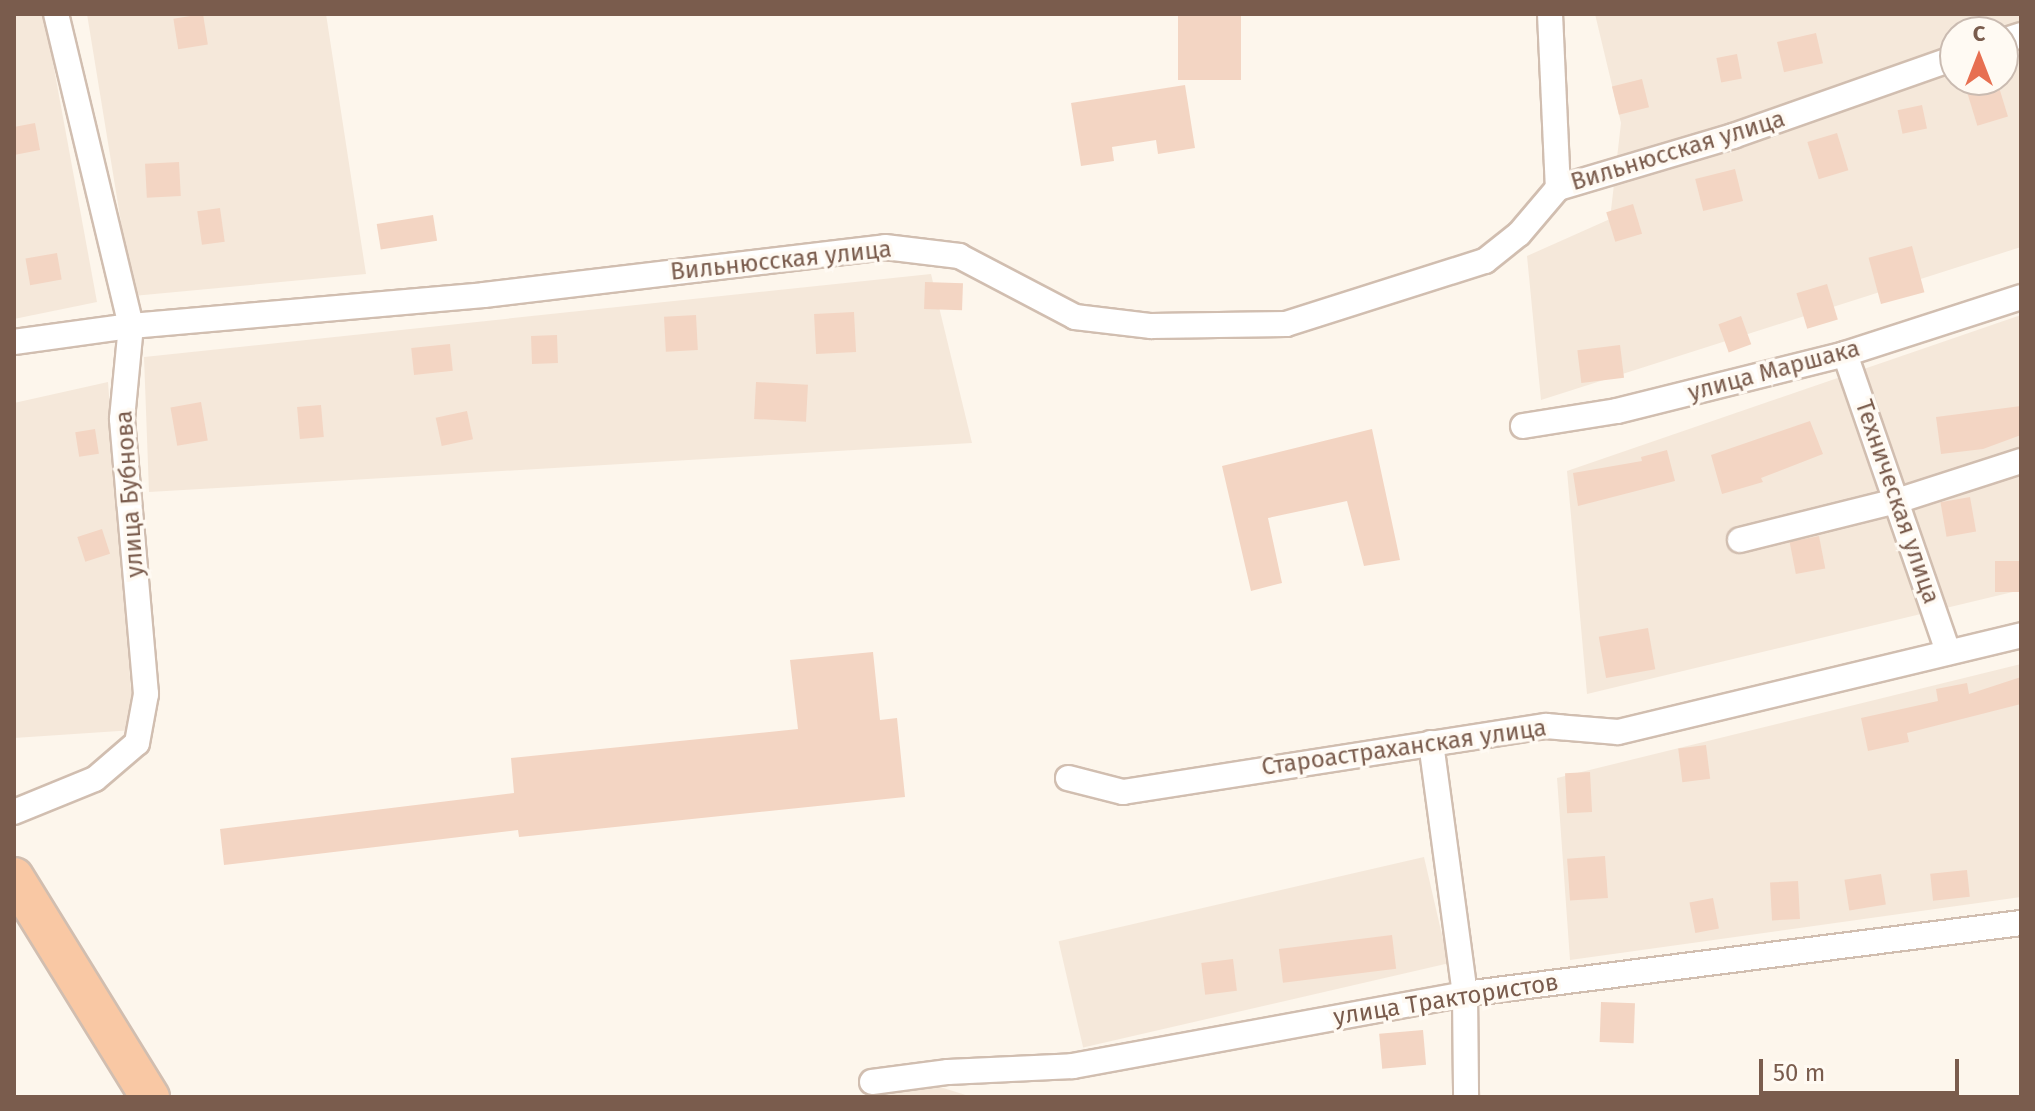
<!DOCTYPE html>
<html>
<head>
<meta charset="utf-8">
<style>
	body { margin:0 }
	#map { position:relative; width:2035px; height:1111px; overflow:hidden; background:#fdf6ec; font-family:"Fira Sans",sans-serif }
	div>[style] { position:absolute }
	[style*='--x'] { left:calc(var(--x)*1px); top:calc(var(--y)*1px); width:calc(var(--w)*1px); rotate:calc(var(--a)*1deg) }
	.residential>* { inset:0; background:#f5e8da; transform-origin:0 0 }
	.building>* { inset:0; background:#f3d5c3; transform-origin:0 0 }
	.roads { filter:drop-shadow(2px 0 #d1beb0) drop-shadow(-2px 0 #d1beb0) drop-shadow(0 2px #d1beb0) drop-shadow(0 -2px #d1beb0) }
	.minor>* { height:24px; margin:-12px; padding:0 12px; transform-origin:12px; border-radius:12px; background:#fff }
	.trunk>* { height:38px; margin:-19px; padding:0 19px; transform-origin:19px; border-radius:19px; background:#f9c8a4 }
	span { translate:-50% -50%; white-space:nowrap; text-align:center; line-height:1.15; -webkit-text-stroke:7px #fffaf3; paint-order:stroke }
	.street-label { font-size:24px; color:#7a5c4d }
	.frame { position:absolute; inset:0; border:16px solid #7a5c4d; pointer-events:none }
	.north { position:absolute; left:1939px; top:16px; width:80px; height:80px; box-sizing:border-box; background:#fffaf3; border:2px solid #cabbb1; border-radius:50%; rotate:0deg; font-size:22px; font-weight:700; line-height:32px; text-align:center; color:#7a5c4d }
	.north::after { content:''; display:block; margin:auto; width:28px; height:36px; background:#e76f51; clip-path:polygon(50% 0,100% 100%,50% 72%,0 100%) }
	.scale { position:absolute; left:1759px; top:1059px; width:200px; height:36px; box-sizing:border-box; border:4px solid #7a5c4d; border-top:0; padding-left:10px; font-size:24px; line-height:28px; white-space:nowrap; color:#7a5c4d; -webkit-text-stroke:6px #fffaf3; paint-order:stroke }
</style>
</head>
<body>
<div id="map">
	<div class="residential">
		<div style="clip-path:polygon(14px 14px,44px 14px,97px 302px,14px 319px)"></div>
		<div style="clip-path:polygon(87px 14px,326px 14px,366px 274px,133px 296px)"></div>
		<div style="clip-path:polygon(evenodd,1595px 14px,2021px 14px,2021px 247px,1541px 400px,1527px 256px,1610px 219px,1621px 123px,1595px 14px,1955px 32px,2003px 32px,2003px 80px,1955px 80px,1955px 32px)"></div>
		<div style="clip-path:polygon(931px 274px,972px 443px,149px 492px,144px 357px)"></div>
		<div style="clip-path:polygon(2021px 315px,2021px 590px,1587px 694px,1567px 471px)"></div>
		<div style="clip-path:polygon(108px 382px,134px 730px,14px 738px,14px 403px)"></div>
		<div style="clip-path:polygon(2021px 664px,2021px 897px,1570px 960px,1557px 778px)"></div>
		<div style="left:1424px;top:857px;width:109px;height:375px;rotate:77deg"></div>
		<div style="clip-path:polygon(902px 1075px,972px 1097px,867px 1097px)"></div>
	</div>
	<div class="building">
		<div style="left:203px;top:14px;width:31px;height:30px;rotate:81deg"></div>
		<div style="left:1178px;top:14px;width:63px;height:66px"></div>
		<div style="left:1816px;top:33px;width:31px;height:40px;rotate:77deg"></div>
		<div style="left:1737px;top:54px;width:25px;height:21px;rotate:79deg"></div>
		<div style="left:1642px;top:79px;width:29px;height:31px;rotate:76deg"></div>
		<div style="left:1998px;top:84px;width:34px;height:32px;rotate:73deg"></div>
		<div style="clip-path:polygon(1185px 85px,1195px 148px,1158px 154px,1156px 140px,1112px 147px,1114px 161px,1081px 166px,1071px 103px)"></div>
		<div style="left:1922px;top:105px;width:24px;height:25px;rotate:78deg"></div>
		<div style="clip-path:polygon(35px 123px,40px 150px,14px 155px,14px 127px)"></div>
		<div style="left:1837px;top:133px;width:39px;height:31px;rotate:73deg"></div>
		<div style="left:179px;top:162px;width:34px;height:34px;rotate:87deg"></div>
		<div style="left:1735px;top:169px;width:33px;height:41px;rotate:76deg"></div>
		<div style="left:1633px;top:204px;width:31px;height:28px;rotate:73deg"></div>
		<div style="left:220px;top:208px;width:34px;height:23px;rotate:82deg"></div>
		<div style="left:433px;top:215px;width:26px;height:57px;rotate:81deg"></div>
		<div style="left:1912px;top:246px;width:48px;height:45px;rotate:75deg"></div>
		<div style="left:57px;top:253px;width:27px;height:32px;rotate:80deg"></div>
		<div style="left:925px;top:282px;width:38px;height:27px;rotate:2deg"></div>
		<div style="left:1827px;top:284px;width:37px;height:32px;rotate:73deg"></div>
		<div style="left:854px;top:312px;width:40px;height:40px;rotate:87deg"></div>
		<div style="left:696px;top:315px;width:35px;height:32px;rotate:87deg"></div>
		<div style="left:1741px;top:316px;width:30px;height:24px;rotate:70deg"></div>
		<div style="left:557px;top:335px;width:28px;height:26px;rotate:88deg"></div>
		<div style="left:450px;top:344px;width:27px;height:39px;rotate:84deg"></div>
		<div style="left:1620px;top:345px;width:33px;height:43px;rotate:83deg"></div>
		<div style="left:756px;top:382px;width:52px;height:37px;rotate:3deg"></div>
		<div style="left:201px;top:402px;width:39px;height:31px;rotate:80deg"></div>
		<div style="left:321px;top:405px;width:32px;height:24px;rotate:85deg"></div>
		<div style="clip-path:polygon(2021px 406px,2021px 435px,1983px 449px,1941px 454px,1936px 417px)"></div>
		<div style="left:467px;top:411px;width:29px;height:32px;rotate:78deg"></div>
		<div style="clip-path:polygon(1810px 421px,1823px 454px,1761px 478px,1763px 482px,1722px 494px,1711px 455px)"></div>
		<div style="left:95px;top:429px;width:25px;height:20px;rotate:81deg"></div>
		<div style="clip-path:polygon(1372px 429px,1400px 560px,1364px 566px,1347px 501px,1268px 518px,1282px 583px,1251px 591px,1222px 466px)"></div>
		<div style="clip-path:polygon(1667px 450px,1675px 481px,1578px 506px,1573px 473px,1642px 461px,1641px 457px)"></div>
		<div style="left:1970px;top:497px;width:35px;height:30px;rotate:80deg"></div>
		<div style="left:102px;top:529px;width:26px;height:26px;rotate:72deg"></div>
		<div style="left:1819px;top:536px;width:33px;height:30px;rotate:79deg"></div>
		<div style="left:2021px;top:561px;width:31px;height:26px;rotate:90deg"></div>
		<div style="left:1648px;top:628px;width:42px;height:50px;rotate:80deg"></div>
		<div style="clip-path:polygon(873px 652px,880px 720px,897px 718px,905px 797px,519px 837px,518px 830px,224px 865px,220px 829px,514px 793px,511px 758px,798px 729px,790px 660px)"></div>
		<div style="clip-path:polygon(2021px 677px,2021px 704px,1907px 733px,1909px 742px,1868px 751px,1861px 718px,1938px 701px,1936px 689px,1967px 683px,1969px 694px)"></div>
		<div style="left:1706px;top:745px;width:34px;height:28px;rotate:83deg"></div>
		<div style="left:1590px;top:772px;width:40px;height:25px;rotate:87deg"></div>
		<div style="left:1605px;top:856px;width:42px;height:38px;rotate:86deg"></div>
		<div style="left:1967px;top:870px;width:27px;height:37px;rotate:84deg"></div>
		<div style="left:1881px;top:874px;width:31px;height:37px;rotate:81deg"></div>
		<div style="left:1798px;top:881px;width:38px;height:28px;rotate:87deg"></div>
		<div style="left:1713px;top:898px;width:31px;height:24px;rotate:79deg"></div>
		<div style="left:1392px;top:935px;width:34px;height:114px;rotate:83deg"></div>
		<div style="left:1233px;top:959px;width:32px;height:32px;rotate:83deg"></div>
		<div style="left:1601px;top:1002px;width:34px;height:40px;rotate:2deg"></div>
		<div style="left:1423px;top:1030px;width:35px;height:44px;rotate:85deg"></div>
	</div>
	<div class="roads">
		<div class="minor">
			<div style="--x:1550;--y:14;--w:174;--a:87.4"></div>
			<div style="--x:2003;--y:41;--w:19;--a:-18"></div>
			<div style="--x:14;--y:342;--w:118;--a:-7.8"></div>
			<div style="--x:131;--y:326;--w:354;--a:-5"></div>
			<div style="--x:484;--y:295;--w:404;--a:-6.8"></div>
			<div style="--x:885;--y:247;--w:75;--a:6.9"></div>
			<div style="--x:959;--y:256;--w:131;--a:27.7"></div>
			<div style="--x:1075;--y:317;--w:77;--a:6.8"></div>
			<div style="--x:1151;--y:326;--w:135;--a:-0.8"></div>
			<div style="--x:1286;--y:324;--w:209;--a:-17.6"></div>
			<div style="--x:1485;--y:261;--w:43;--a:-38.5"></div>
			<div style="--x:1519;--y:234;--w:60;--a:-49.7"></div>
			<div style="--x:1558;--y:188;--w:183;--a:-16.5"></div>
			<div style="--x:1733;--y:136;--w:235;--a:-19.4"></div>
			<div style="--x:1845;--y:354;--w:314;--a:70.9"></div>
			<div style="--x:1523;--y:426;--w:95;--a:-9.1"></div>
			<div style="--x:1617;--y:411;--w:235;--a:-14"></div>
			<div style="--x:1845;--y:354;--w:185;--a:-17.9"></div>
			<div style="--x:1740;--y:540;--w:162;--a:-14"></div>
			<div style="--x:1897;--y:501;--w:130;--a:-17.9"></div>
			<div style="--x:1431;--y:743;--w:253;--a:82.3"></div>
			<div style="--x:1465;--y:994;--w:103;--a:89.4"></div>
			<div style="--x:1068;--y:778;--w:57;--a:14.3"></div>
			<div style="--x:1123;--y:792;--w:428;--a:-8.9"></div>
			<div style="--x:1546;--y:726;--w:72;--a:4.8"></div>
			<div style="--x:1618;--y:732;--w:415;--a:-13.5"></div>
			<div style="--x:14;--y:812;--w:87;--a:-22.2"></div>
			<div style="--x:95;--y:779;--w:55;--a:-40.6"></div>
			<div style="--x:137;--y:743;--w:50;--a:-79.6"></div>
			<div style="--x:146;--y:694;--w:276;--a:-95"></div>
			<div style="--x:122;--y:419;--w:93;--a:-84.5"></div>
			<div style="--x:131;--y:326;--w:321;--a:-103.5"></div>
			<div style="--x:872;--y:1082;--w:77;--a:-7.5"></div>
			<div style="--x:948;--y:1072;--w:125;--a:-2.7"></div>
			<div style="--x:1073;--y:1066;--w:399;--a:-10.4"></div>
			<div style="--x:1465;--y:994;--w:561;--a:-7.28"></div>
		</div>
		<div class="trunk">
			<div style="--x:14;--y:877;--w:259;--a:58.3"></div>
		</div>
	</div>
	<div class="street-label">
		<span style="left:1678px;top:151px;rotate:-17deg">Вильнюсская улица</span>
		<span style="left:781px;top:261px;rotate:-6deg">Вильнюсская улица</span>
		<span style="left:1774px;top:371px;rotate:-15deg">улица Маршака</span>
		<span style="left:130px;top:494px;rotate:-94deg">улица Бубнова</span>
		<span style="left:1897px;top:502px;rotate:71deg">Техническая улица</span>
		<span style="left:1404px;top:748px;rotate:-8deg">Староастраханская улица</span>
		<span style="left:1446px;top:1000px;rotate:-9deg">улица Трактористов</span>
	</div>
	<div class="frame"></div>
	<div class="north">С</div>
	<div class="scale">50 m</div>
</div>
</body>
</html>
